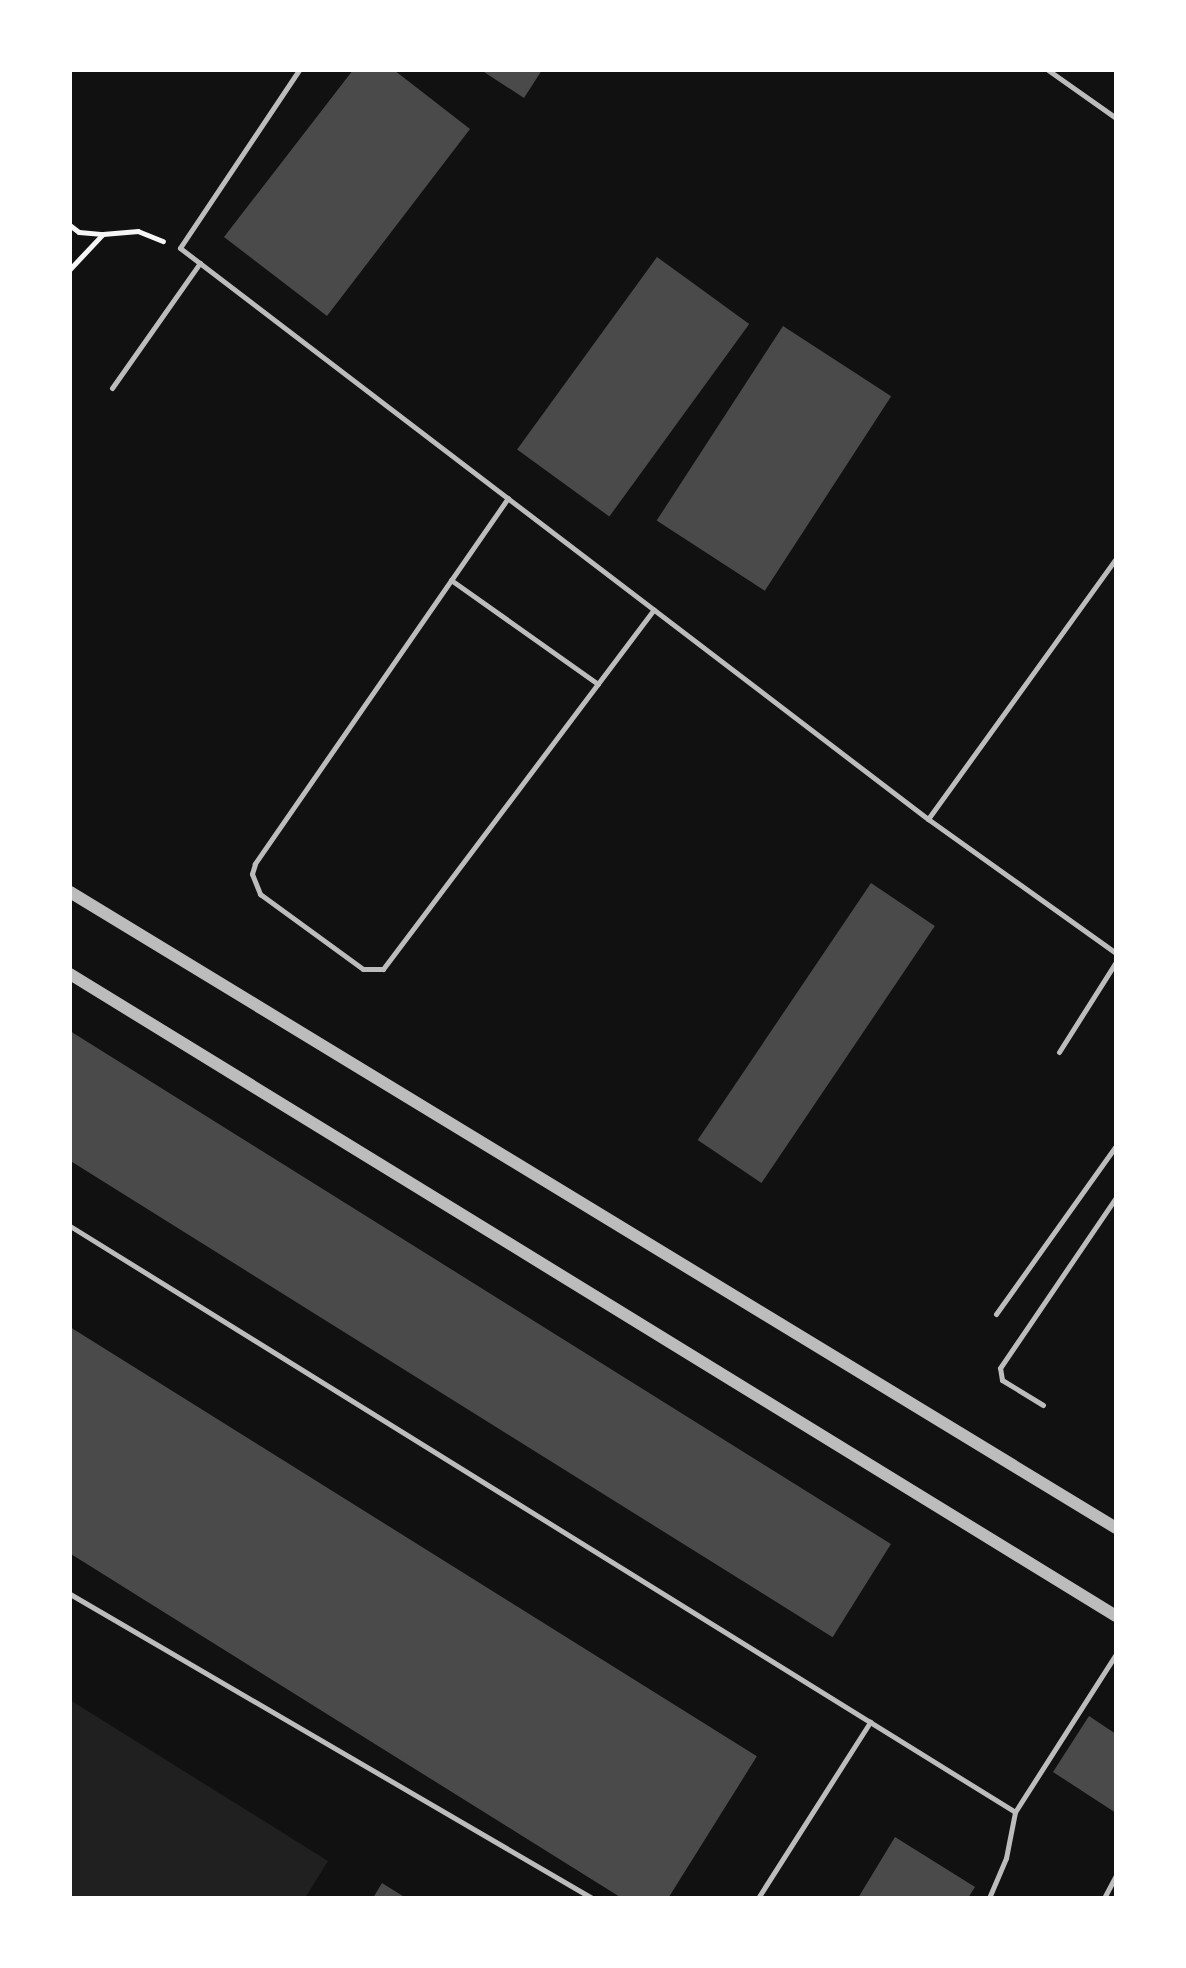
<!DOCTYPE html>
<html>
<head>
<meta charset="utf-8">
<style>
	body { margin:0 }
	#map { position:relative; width:1186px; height:1968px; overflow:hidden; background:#111; font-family:Signika,sans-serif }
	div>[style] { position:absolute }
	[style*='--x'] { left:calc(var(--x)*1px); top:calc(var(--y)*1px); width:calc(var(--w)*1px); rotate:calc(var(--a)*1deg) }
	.green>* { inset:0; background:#202020 }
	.building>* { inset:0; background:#4a4a4a; transform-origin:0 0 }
	.path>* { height:4.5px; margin:-2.25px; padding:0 2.25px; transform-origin:2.25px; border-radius:2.25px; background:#f5f5f5 }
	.service>* { height:5px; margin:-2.5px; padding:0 2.5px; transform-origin:2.5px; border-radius:2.5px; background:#bcbcbc }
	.tertiary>* { height:12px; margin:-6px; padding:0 6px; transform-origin:6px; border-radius:6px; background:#bcbcbc }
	span { translate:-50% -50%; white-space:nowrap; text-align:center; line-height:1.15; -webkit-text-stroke:6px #fff; paint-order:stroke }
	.frame { position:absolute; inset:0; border:72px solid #fff; pointer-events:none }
</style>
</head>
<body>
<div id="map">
	<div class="green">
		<div style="clip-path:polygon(70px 1700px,328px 1861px,305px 1898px,70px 1898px)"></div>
	</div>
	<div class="building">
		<div style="clip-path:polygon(353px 70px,394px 70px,470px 129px,327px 316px,224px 237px)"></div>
		<div style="clip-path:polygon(481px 70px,542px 70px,524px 98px)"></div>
		<div style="left:657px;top:257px;width:114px;height:238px;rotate:36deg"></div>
		<div style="left:783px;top:326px;width:129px;height:232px;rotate:33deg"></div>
		<div style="left:871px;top:883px;width:77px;height:310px;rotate:34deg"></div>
		<div style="left:70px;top:1031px;width:968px;height:110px;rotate:32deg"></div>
		<div style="left:70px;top:1327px;width:810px;height:192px;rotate:32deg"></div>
		<div style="clip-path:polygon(1089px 1716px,1116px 1734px,1116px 1813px,1053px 1772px)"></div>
		<div style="clip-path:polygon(895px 1837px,975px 1887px,968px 1898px,858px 1898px)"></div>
		<div style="clip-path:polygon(382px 1883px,406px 1898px,373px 1898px)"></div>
	</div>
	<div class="path">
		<div style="--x:70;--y:225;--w:11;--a:38"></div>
		<div style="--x:79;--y:232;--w:24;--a:5"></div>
		<div style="--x:103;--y:234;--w:35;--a:-5"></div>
		<div style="--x:138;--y:231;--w:27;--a:22"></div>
		<div style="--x:70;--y:269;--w:47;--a:-46.7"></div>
	</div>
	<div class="service">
		<div style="--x:299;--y:70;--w:214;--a:123.8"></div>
		<div style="--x:180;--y:248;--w:941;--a:37.36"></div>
		<div style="--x:928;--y:819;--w:231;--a:35.5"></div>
		<div style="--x:1048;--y:70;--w:83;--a:35.2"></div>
		<div style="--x:112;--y:388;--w:153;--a:-54.9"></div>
		<div style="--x:508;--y:498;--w:445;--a:124.7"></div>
		<div style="--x:255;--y:864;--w:10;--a:107"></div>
		<div style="--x:252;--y:874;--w:22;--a:68"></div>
		<div style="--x:260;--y:894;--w:127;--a:36.1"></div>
		<div style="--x:363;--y:969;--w:20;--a:0"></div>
		<div style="--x:383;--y:969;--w:450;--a:-53"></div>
		<div style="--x:451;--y:580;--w:180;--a:35.3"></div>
		<div style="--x:928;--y:819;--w:322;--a:-54.2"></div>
		<div style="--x:1059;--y:1052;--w:107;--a:-57.7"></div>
		<div style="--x:70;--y:1226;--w:1112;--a:31.8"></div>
		<div style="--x:996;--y:1314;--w:206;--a:-54.5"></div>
		<div style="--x:1043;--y:1405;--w:48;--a:-148.6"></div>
		<div style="--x:1002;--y:1380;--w:12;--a:-99"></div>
		<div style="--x:1000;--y:1368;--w:207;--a:-55.8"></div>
		<div style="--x:70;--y:1594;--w:604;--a:30.22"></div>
		<div style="--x:758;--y:1898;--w:209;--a:-57.5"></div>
		<div style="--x:989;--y:1898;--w:43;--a:-67"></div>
		<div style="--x:1006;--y:1858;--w:47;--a:-78.9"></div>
		<div style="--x:1015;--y:1812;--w:188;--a:-57.4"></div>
		<div style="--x:1104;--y:1898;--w:26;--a:-62"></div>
	</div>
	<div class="tertiary">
		<div style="--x:70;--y:892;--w:1224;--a:31.3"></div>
		<div style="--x:70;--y:974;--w:1227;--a:31.54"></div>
	</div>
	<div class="frame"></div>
</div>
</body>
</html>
